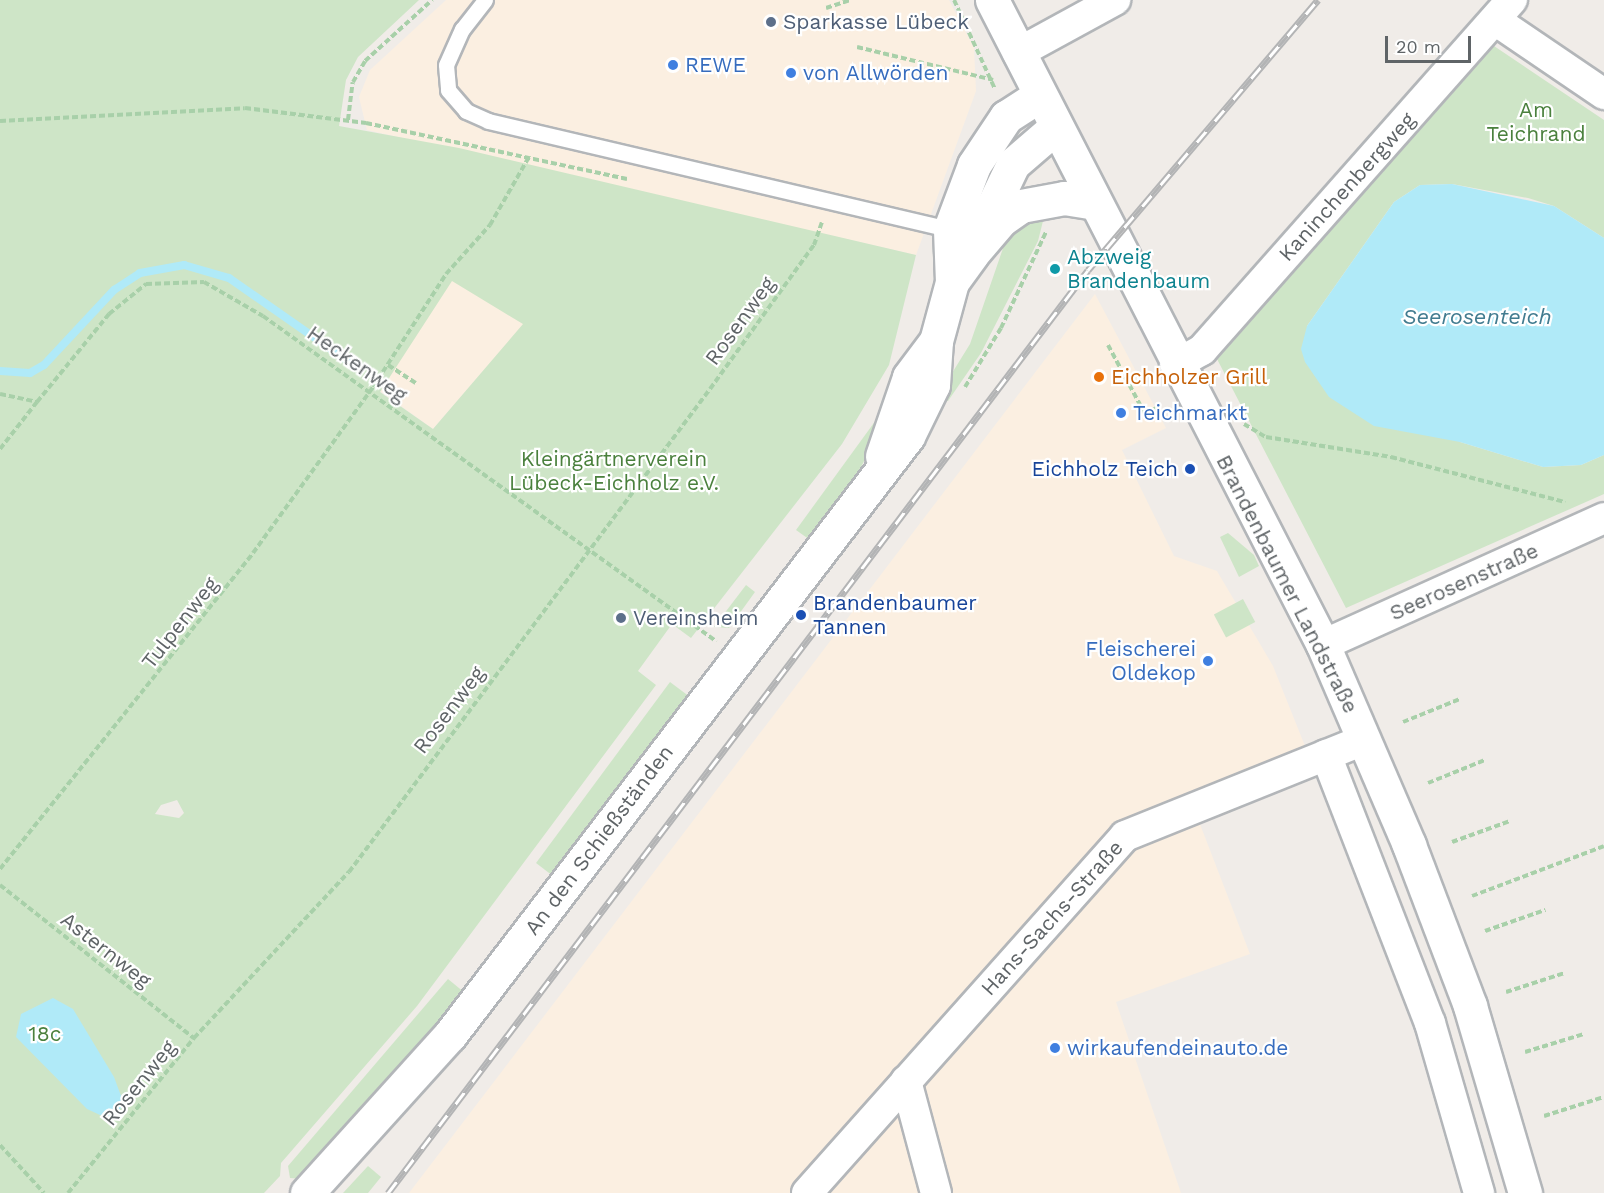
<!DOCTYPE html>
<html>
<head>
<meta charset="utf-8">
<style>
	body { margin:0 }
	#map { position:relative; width:1604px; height:1193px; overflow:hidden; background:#f0ece8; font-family:"Work Sans",sans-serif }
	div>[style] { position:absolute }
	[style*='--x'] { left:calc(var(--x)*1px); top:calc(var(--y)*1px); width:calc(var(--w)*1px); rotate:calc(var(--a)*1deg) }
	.commercial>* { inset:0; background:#fbefe1 }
	.green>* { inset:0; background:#cee5c7; transform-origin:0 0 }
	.water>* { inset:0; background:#b0eaf8 }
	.stream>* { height:8px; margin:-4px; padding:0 4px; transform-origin:4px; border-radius:4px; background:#b0eaf8 }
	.path>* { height:4px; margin-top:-2px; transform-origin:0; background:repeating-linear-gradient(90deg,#a8d0a9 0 6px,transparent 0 9px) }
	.roads { filter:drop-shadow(2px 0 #b3b6b9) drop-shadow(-2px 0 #b3b6b9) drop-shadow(0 2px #b3b6b9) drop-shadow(0 -2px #b3b6b9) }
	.service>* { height:15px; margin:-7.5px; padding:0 7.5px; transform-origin:7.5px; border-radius:7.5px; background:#fff }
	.minor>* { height:30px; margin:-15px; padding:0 15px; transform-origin:15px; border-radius:15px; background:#fff }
	.tertiary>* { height:33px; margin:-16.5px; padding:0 16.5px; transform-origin:16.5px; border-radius:16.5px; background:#fff }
	.secondary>* { height:33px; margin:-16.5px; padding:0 16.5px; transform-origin:16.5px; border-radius:16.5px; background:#fff }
	.rail>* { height:7px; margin-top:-3.5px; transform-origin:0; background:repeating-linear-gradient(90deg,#fff 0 14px,#b3b4b5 0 28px); box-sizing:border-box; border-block:2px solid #b3b4b5 }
	.dots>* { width:16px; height:16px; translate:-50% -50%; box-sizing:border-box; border:3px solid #fff; border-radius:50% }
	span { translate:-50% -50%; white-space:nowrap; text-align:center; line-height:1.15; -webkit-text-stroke:4.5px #fff; paint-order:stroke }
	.service-label { font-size:21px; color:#4e5e75 }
	.left { translate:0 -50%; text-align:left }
	.shop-label { font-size:21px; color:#366cbe }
	.right { translate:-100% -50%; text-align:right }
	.park-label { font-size:21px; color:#4a803d }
	.street-label { font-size:21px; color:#5f6467 }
	.culture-label { font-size:21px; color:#0d838f }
	.food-label { font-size:21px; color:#c56008 }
	.transit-label { font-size:21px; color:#164399 }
	.water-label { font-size:22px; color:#427c90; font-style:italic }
	.scale { position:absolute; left:1385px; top:36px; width:86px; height:27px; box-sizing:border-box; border:3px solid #5f6467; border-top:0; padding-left:8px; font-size:18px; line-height:21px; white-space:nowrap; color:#5f6467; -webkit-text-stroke:4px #fff; paint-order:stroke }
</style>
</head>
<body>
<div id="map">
	<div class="commercial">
		<div style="clip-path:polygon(446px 0,949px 0,974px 48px,976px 91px,916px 255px,367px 130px,359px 97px,370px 70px)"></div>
		<div style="clip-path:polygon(452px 280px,524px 324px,433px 429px,380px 391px)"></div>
		<div style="clip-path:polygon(1095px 294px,1166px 428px,1122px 450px,1174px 556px,1217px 571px,1273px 666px,1311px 761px,1193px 806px,1250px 954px,1116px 1002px,1181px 1193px,409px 1193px)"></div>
	</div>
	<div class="green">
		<div style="clip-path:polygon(evenodd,0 0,419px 0,358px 57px,346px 80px,339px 126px,459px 148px,916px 255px,889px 365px,842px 444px,691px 638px,672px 624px,638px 671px,656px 685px,417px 1006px,281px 1163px,280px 1176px,264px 1193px,0 1193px,0 0,452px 281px,523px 324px,433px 429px,380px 392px,452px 281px,0 0,177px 800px,184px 813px,179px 818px,155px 814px,161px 805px,177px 800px)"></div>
		<div style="clip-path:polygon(1494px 46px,1604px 120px,1604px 238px,1554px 206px,1528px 198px,1452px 184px,1420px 185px,1394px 202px,1307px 326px,1460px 442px,1543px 467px,1581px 465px,1604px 455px,1604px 494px,1346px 608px,1217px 359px)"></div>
		<div style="clip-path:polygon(1046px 209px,1038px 241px,981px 353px,948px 401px,936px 399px,970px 344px,1010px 228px)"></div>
		<div style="clip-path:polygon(876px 420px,876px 438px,861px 467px,810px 540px,796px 530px)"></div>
		<div style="clip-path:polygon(1228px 533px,1254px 555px,1259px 566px,1239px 577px,1220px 537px)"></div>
		<div style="clip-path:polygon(746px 585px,755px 592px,729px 628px,714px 627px)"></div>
		<div style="left:1243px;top:599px;width:26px;height:33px;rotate:62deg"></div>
		<div style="clip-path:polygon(670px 682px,690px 697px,553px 876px,536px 863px)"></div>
		<div style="clip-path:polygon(448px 979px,465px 993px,302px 1179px,290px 1178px,288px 1166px)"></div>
		<div style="clip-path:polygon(368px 1166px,381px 1177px,368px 1193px,343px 1193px)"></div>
	</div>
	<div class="water">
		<div style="clip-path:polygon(1452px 184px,1554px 206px,1604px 238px,1604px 455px,1581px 465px,1543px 467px,1460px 442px,1374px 426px,1329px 397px,1305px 362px,1301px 349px,1307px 326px,1394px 202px,1420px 185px)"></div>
		<div style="clip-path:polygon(53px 998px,73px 1009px,114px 1077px,124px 1104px,111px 1120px,87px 1109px,16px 1037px,21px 1014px)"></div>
	</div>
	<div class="stream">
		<div style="--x:0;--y:371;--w:30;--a:4"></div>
		<div style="--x:30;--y:373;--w:16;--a:-30"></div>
		<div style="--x:44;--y:365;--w:103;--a:-47"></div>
		<div style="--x:114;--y:290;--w:31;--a:-33"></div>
		<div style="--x:140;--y:273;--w:45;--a:-10.3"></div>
		<div style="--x:184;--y:265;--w:47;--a:16.1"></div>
		<div style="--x:229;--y:278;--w:154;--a:34.9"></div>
	</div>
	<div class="path">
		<div style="--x:954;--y:0;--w:98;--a:65.3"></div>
		<div style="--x:826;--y:8;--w:26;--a:-18"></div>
		<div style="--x:857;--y:47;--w:140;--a:13.6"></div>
		<div style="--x:348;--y:120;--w:38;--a:-83"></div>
		<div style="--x:353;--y:82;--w:24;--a:-60"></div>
		<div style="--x:365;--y:61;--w:91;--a:-42.3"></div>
		<div style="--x:0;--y:121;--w:245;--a:-3"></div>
		<div style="--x:245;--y:108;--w:122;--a:7.1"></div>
		<div style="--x:366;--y:123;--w:267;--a:12.1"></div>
		<div style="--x:1108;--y:345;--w:78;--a:61.8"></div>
		<div style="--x:1145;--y:414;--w:15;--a:-28"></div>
		<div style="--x:388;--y:365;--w:33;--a:33"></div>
		<div style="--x:965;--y:387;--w:69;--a:-58.6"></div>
		<div style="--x:1001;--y:328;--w:106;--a:-64.9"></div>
		<div style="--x:0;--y:394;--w:38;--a:12"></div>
		<div style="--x:37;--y:402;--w:114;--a:-50.7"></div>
		<div style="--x:109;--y:314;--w:48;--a:-39"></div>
		<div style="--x:146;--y:284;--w:58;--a:-2"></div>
		<div style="--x:204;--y:282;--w:68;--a:30"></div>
		<div style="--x:263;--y:316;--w:558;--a:35.66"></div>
		<div style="--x:1244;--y:424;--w:26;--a:31"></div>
		<div style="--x:1266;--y:437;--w:127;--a:9.1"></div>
		<div style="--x:1391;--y:457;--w:180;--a:14.5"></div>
		<div style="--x:0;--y:449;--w:60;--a:-51.8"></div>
		<div style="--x:1403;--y:722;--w:61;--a:-22"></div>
		<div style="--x:1428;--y:783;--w:61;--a:-22"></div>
		<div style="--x:1452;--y:842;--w:62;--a:-19.9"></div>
		<div style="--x:0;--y:869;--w:405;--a:-51.3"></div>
		<div style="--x:253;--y:553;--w:205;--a:-54.1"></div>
		<div style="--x:373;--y:387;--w:135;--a:-57.1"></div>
		<div style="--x:446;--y:274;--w:66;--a:-48.1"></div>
		<div style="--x:490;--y:225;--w:78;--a:-60.2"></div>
		<div style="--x:0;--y:885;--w:247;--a:38.3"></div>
		<div style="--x:1472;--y:896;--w:141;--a:-20.7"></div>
		<div style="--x:1485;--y:931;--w:64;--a:-19.3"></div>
		<div style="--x:1506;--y:992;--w:62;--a:-17.9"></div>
		<div style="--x:1525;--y:1052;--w:62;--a:-17"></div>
		<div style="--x:1544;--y:1116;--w:63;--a:-17.6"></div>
		<div style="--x:0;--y:1145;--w:65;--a:47.5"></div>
		<div style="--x:68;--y:1193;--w:200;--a:-50.9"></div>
		<div style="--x:194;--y:1038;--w:227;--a:-47"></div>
		<div style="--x:349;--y:872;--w:603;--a:-53.23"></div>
		<div style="--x:710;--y:389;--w:178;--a:-54.2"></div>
		<div style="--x:814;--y:245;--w:24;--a:-71"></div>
	</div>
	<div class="roads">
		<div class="service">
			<div style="--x:485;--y:0;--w:37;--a:128"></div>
			<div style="--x:462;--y:29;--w:39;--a:114"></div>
			<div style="--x:446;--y:65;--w:25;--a:85"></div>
			<div style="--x:448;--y:90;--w:28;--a:49"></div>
			<div style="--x:466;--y:111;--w:24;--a:24"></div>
			<div style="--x:488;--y:121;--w:476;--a:13.2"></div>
		</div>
		<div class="minor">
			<div style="--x:1495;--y:20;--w:132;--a:34.2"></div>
			<div style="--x:1018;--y:53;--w:111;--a:-28.7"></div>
			<div style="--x:1175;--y:365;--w:31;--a:-29"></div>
			<div style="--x:1202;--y:350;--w:468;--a:-48.5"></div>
			<div style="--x:1323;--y:645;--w:308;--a:-24.3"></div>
			<div style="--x:1326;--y:755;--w:287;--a:68.8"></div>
			<div style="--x:1430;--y:1023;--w:177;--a:73.9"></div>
			<div style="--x:906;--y:1081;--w:116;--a:75"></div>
			<div style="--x:807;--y:1193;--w:478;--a:-48.3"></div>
			<div style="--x:1125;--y:836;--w:258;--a:-21.9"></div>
		</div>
		<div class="tertiary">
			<div style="--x:979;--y:235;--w:79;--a:-64.4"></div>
			<div style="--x:1013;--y:164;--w:57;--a:-40.7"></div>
			<div style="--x:952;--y:282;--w:53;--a:-92.2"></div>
			<div style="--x:950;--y:229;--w:68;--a:-69.4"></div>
			<div style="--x:974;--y:165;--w:58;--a:-56.3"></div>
			<div style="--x:1006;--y:117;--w:40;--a:-32.9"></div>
			<div style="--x:882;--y:456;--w:83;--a:-71.1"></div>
			<div style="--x:909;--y:377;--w:45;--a:-53.1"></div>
			<div style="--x:307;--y:1193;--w:213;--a:-47.9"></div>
			<div style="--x:450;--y:1035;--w:754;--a:-52.6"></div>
			<div style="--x:908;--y:436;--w:57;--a:-63.9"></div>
			<div style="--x:933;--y:385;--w:44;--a:-86.1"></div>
			<div style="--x:936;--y:341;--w:61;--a:-74.8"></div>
			<div style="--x:952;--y:282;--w:34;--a:-54"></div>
			<div style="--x:972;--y:254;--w:45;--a:-49.5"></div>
			<div style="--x:1001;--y:220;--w:24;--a:-35"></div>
			<div style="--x:1021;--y:206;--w:44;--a:-10.5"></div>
			<div style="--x:1064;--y:198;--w:30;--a:9"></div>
		</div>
		<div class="secondary">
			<div style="--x:992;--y:0;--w:725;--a:62.83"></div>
			<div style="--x:1323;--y:645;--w:218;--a:66.7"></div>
			<div style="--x:1409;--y:845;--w:172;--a:69.2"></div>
			<div style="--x:1470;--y:1006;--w:195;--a:73.6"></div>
		</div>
	</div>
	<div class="rail">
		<div style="--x:388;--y:1193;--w:1158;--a:-52.82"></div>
		<div style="--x:1088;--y:270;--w:355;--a:-49.6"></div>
	</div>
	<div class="dots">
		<div style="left:771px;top:22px;background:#5c6f8a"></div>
		<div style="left:673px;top:65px;background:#3f7fe0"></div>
		<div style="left:791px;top:73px;background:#3f7fe0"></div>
		<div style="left:1055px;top:269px;background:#0f9aa8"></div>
		<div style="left:1099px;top:377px;background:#e8710a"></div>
		<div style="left:1121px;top:413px;background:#3f7fe0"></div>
		<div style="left:1190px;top:469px;background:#1a4fb4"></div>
		<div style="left:801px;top:615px;background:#1a4fb4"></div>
		<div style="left:621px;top:618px;background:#5c6f8a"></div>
		<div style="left:1208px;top:661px;background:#3f7fe0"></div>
		<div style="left:1055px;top:1048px;background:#3f7fe0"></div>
	</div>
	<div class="service-label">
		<span class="left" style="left:783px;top:22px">Sparkasse Lübeck</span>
		<span class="left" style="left:633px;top:618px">Vereinsheim</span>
	</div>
	<div class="shop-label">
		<span class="left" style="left:685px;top:65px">REWE</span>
		<span class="left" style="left:803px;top:73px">von Allwörden</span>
		<span class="left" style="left:1133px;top:413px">Teichmarkt</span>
		<span class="right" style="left:1196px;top:661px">Fleischerei<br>Oldekop</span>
		<span class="left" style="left:1067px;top:1048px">wirkaufendeinauto.de</span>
	</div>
	<div class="park-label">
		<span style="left:1536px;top:122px">Am<br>Teichrand</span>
		<span style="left:614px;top:471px">Kleingärtnerverein<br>Lübeck-Eichholz e.V.</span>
		<span style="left:45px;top:1034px">18c</span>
	</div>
	<div class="street-label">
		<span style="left:1347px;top:187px;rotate:-48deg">Kaninchenbergweg</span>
		<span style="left:740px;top:321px;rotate:-54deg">Rosenweg</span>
		<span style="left:357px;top:364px;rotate:35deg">Heckenweg</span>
		<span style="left:1464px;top:582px;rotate:-24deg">Seerosenstraße</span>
		<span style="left:1287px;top:584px;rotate:63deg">Brandenbaumer Landstraße</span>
		<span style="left:180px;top:623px;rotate:-52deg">Tulpenweg</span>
		<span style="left:449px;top:710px;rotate:-53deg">Rosenweg</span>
		<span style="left:599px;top:840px;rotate:-53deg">An den Schießständen</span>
		<span style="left:1052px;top:918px;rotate:-48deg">Hans-Sachs-Straße</span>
		<span style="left:106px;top:950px;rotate:38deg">Asternweg</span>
		<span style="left:139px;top:1083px;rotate:-51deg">Rosenweg</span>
	</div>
	<div class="culture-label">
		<span class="left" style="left:1067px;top:269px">Abzweig<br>Brandenbaum</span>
	</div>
	<div class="food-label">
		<span class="left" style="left:1111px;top:377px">Eichholzer Grill</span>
	</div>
	<div class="transit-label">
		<span class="right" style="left:1178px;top:469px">Eichholz Teich</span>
		<span class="left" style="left:813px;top:615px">Brandenbaumer<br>Tannen</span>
	</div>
	<div class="water-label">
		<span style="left:1477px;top:317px">Seerosenteich</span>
	</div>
	<div class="scale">20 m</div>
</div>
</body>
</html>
